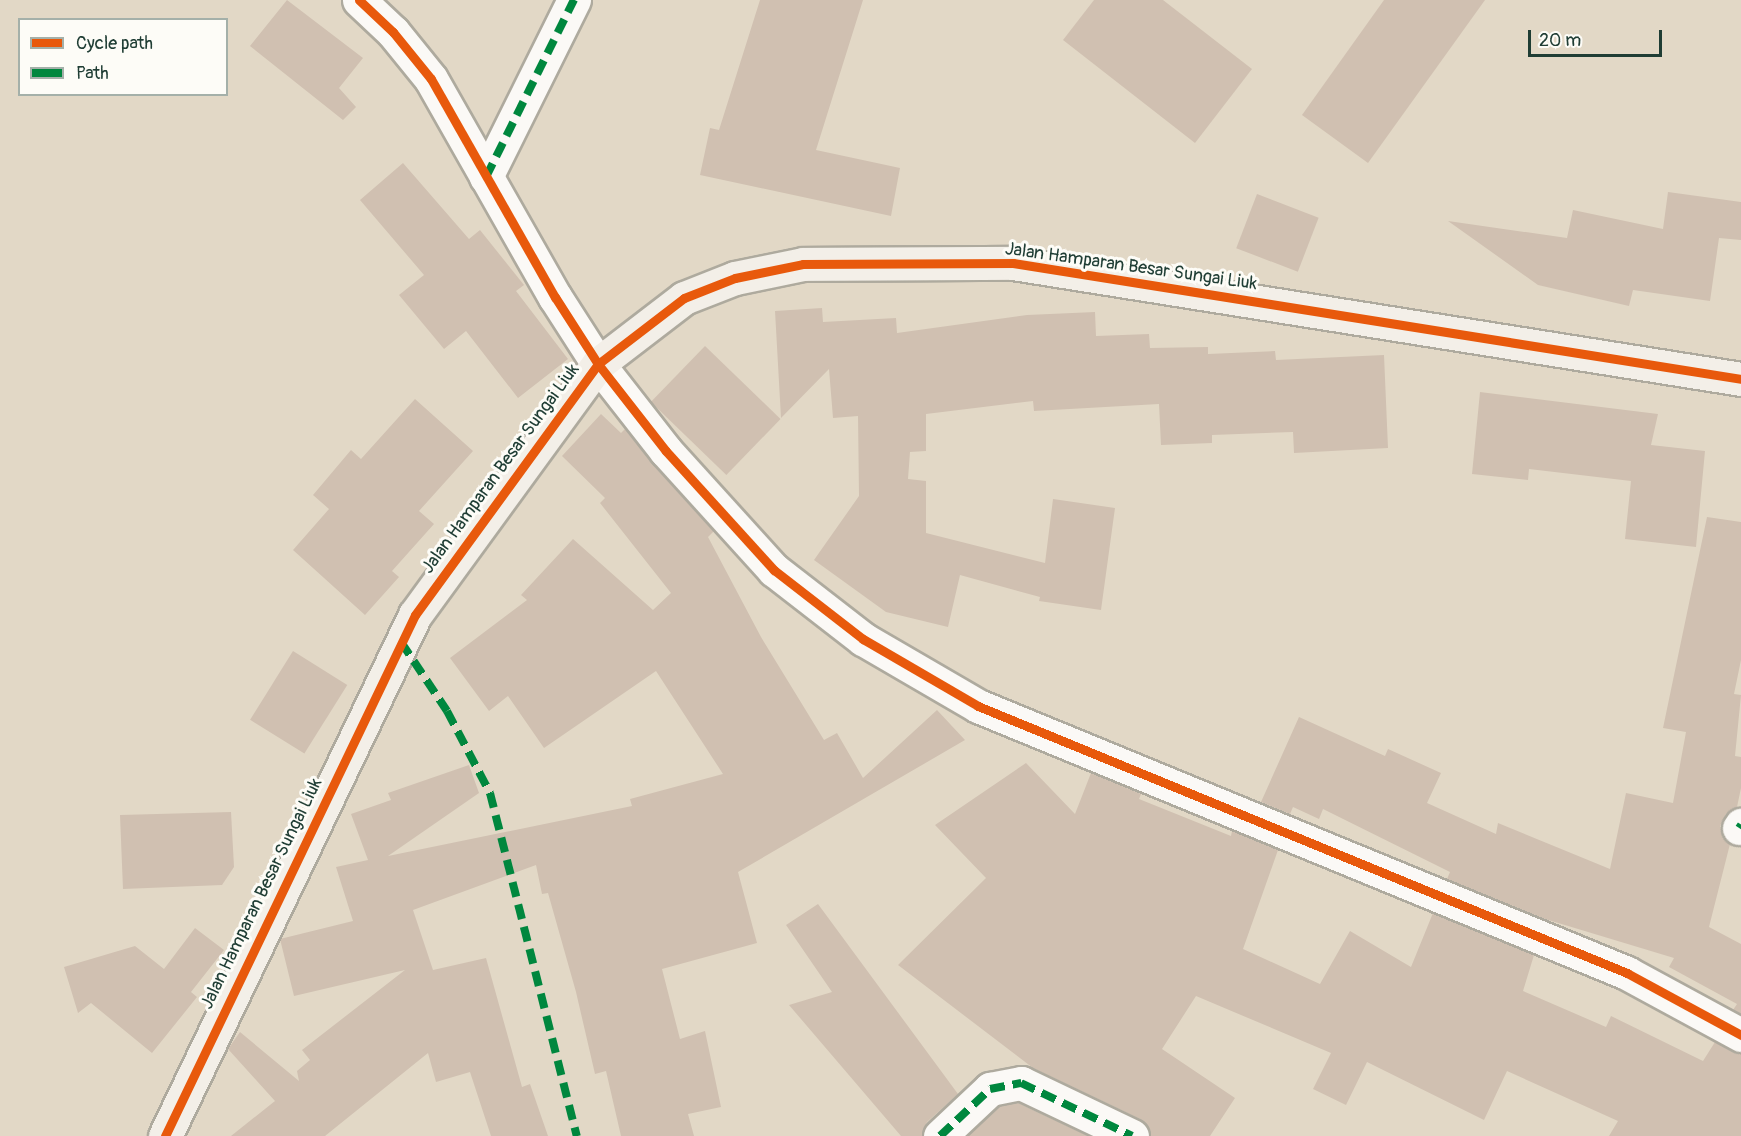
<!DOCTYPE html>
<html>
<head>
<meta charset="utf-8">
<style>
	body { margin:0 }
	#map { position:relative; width:1741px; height:1136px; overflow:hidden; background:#e2d8c6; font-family:Pangolin,sans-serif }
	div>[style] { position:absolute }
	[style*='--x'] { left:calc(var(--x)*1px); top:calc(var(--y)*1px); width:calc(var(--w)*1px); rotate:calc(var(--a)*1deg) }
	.building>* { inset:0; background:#d0c0b1; transform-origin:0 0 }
	.roads { filter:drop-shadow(2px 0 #aeaa9e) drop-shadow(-2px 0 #aeaa9e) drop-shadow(0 2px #aeaa9e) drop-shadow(0 -2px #aeaa9e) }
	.street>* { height:33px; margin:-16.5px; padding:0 16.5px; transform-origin:16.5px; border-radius:16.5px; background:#fbf9f6 }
	.secondary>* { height:33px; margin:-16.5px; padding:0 16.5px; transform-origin:16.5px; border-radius:16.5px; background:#f3efe8 }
	.quiet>* { height:8px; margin-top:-4px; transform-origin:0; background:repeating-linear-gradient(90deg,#00873e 0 15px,transparent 0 23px) }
	.cycleway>* { height:9px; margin:-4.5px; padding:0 4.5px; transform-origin:4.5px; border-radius:4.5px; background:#e8590c }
	span { translate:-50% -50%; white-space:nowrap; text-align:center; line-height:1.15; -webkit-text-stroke:6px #fdfcf7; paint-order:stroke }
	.street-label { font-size:18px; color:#1f3d34 }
	.legend { position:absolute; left:18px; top:18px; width:210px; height:78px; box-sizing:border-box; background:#fdfcf7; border:2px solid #a4b0a9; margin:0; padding:8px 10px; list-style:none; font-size:18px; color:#1f3d34 }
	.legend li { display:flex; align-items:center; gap:12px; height:30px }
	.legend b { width:30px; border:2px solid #a4b0a9 }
	.scale { position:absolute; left:1528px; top:30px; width:134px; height:27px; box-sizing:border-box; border:3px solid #1f3d34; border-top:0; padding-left:8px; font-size:18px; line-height:21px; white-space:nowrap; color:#1f3d34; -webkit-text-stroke:4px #fdfcf7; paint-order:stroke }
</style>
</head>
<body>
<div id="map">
	<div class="building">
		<div style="clip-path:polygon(287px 0,363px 58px,339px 88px,356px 107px,343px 120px,250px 46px)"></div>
		<div style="clip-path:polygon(760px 0,863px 0,816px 150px,900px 168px,891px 216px,700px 175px,710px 128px,719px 130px)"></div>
		<div style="clip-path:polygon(1094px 0,1163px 0,1252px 69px,1195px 143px,1063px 40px)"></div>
		<div style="clip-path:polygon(1384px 0,1485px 0,1368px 163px,1302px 115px)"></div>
		<div style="clip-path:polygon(403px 163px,469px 239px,480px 230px,524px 285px,516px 291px,568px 359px,518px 398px,466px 331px,444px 349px,399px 295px,424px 275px,360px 200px)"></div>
		<div style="clip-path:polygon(1668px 192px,1741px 202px,1741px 240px,1719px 238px,1710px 301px,1633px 290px,1629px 306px,1538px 285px,1448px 221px,1567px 238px,1573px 210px,1663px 229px)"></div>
		<div style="left:1257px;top:194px;width:66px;height:58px;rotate:21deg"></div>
		<div style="clip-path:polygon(822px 308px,823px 322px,896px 318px,897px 333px,1027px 315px,1095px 312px,1096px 336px,1149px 334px,1150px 348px,1208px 347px,1208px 354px,1275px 351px,1276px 360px,1384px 355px,1388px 448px,1294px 453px,1293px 432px,1212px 435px,1212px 443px,1161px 445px,1159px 404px,1034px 411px,1033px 401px,926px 414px,926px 451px,910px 452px,908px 479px,926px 481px,926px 533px,1045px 563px,1053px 499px,1115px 508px,1101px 610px,1039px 601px,1040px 597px,960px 575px,948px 627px,886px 612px,814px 560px,859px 496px,858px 416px,833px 418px,829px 369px,781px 418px,775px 311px)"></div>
		<div style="left:705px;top:346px;width:105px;height:78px;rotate:44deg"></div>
		<div style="clip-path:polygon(1480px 392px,1658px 414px,1651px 445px,1705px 451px,1696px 547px,1625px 539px,1631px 481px,1529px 469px,1528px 480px,1472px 474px)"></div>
		<div style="clip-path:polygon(415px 399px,473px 451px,419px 511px,434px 524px,392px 571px,399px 577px,365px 615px,293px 550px,329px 509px,313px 495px,351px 450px,361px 459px)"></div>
		<div style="clip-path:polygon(601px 414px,621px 433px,625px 429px,714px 531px,708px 537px,761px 637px,824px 740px,837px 733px,863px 778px,937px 710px,965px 740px,738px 872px,757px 943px,662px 969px,680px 1039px,705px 1031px,721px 1107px,688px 1114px,694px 1136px,621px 1136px,606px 1071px,595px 1074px,576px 992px,548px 893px,542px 894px,536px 865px,413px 910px,433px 970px,486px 958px,522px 1087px,530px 1084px,548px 1136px,491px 1136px,470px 1072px,436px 1082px,428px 1053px,325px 1136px,231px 1136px,275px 1101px,228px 1049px,240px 1032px,299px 1081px,297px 1071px,310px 1060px,302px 1050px,405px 970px,294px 996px,280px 939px,353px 921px,336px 867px,368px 860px,351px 814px,391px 800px,388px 793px,469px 765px,479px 793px,388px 856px,632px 806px,630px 799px,723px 774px,656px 671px,544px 748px,508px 696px,489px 711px,450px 658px,527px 600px,521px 595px,573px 539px,653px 610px,671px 593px,600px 503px,605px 498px,562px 456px)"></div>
		<div style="clip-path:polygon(1707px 517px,1741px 522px,1741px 660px,1734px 694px,1741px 695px,1735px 756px,1741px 757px,1741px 788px,1737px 807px,1726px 814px,1720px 826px,1723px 837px,1730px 844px,1709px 927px,1741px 944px,1741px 1014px,1733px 1010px,1737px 1004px,1669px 967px,1674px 958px,1545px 919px,1447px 879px,1450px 872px,1323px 809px,1319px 819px,1293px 807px,1290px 814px,1261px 802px,1299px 717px,1385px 756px,1388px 749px,1441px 773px,1427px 803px,1496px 834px,1498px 823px,1610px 869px,1626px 793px,1673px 803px,1686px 732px,1663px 728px)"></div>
		<div style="left:293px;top:651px;width:64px;height:81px;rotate:32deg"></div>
		<div style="clip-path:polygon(1026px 763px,1075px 814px,1091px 773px,1141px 794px,1139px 799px,1231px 836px,1232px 831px,1278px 850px,1243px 949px,1320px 984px,1350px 931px,1411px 967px,1433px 913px,1534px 955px,1523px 991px,1606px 1027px,1611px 1016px,1703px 1061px,1715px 1042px,1741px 1054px,1741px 1136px,1609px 1136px,1618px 1121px,1507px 1071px,1484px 1120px,1367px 1062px,1346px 1105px,1313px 1089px,1331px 1053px,1196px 996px,1162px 1049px,1235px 1098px,1210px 1136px,1150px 1136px,1140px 1119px,1033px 1068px,898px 965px,986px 878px,935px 825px)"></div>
		<div style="clip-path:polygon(231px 812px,234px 867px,222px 885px,123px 889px,120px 815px)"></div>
		<div style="clip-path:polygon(818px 904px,958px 1094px,927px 1122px,922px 1136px,901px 1136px,789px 1005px,832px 992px,786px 925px)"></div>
		<div style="clip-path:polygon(195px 928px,224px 950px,191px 992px,197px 997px,152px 1053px,91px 1003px,78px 1013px,64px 967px,135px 946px,164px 969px)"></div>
		<div style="clip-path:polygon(1018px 1103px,1088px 1136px,967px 1136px,999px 1106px)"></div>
	</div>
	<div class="roads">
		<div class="street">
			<div style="--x:359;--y:0;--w:47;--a:43.3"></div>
			<div style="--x:393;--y:32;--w:60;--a:51"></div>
			<div style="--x:431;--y:79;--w:251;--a:60.4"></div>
			<div style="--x:555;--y:297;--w:80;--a:57.3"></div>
			<div style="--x:598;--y:364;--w:110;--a:52"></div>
			<div style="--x:666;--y:451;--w:161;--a:47.8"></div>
			<div style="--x:774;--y:570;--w:113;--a:37.8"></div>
			<div style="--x:863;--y:639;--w:133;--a:30.2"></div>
			<div style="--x:978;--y:706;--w:702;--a:22.36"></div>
			<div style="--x:1627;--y:973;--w:130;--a:28.5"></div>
			<div style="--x:486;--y:177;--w:198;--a:-63.6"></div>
			<div style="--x:1739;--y:828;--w:4;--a:-56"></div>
			<div style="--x:940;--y:1136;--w:69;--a:-43.2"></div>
			<div style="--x:990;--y:1089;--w:32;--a:-11"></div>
			<div style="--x:1021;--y:1083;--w:123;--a:25.5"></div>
		</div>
		<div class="secondary">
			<div style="--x:165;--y:1136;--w:578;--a:-64.37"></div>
			<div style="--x:415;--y:615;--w:311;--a:-53.9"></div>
			<div style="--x:598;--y:364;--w:108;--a:-37.5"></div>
			<div style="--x:684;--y:298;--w:55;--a:-21.4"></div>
			<div style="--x:735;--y:278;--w:69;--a:-11.6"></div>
			<div style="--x:803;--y:264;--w:210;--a:-0.3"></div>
			<div style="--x:1013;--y:263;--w:737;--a:9.05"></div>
		</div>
	</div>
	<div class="quiet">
		<div style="--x:486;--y:177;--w:198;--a:-63.6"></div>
		<div style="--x:401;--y:642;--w:83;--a:56.3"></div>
		<div style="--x:447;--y:711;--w:93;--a:62.3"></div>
		<div style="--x:490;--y:793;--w:354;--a:75.8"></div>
		<div style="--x:1739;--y:828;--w:4;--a:-56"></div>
		<div style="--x:940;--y:1136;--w:69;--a:-43.2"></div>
		<div style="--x:990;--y:1089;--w:32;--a:-11"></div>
		<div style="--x:1021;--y:1083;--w:123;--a:25.5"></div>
	</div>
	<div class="cycleway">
		<div style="--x:359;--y:0;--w:47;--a:43.3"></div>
		<div style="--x:393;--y:32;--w:60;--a:51"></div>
		<div style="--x:431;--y:79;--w:251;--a:60.4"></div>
		<div style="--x:555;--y:297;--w:80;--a:57.3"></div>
		<div style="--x:598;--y:364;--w:110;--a:52"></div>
		<div style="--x:666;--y:451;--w:161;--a:47.8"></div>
		<div style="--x:774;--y:570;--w:113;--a:37.8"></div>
		<div style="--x:863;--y:639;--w:133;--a:30.2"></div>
		<div style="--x:978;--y:706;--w:702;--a:22.36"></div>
		<div style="--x:1627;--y:973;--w:130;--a:28.5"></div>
		<div style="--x:165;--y:1136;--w:578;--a:-64.37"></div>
		<div style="--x:415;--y:615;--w:311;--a:-53.9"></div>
		<div style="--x:598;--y:364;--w:108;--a:-37.5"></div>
		<div style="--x:684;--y:298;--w:55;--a:-21.4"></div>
		<div style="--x:735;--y:278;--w:69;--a:-11.6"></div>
		<div style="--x:803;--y:264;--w:210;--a:-0.3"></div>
		<div style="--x:1013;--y:263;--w:737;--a:9.05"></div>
	</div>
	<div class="street-label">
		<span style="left:1131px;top:267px;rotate:8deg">Jalan Hamparan Besar Sungai Liuk</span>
		<span style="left:501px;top:469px;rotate:-54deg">Jalan Hamparan Besar Sungai Liuk</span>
		<span style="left:262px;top:894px;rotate:-64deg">Jalan Hamparan Besar Sungai Liuk</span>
	</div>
	<ul class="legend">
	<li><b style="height:8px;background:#e8590c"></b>Cycle path</li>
	<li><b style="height:8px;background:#00873e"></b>Path</li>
	</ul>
	<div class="scale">20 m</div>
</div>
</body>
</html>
